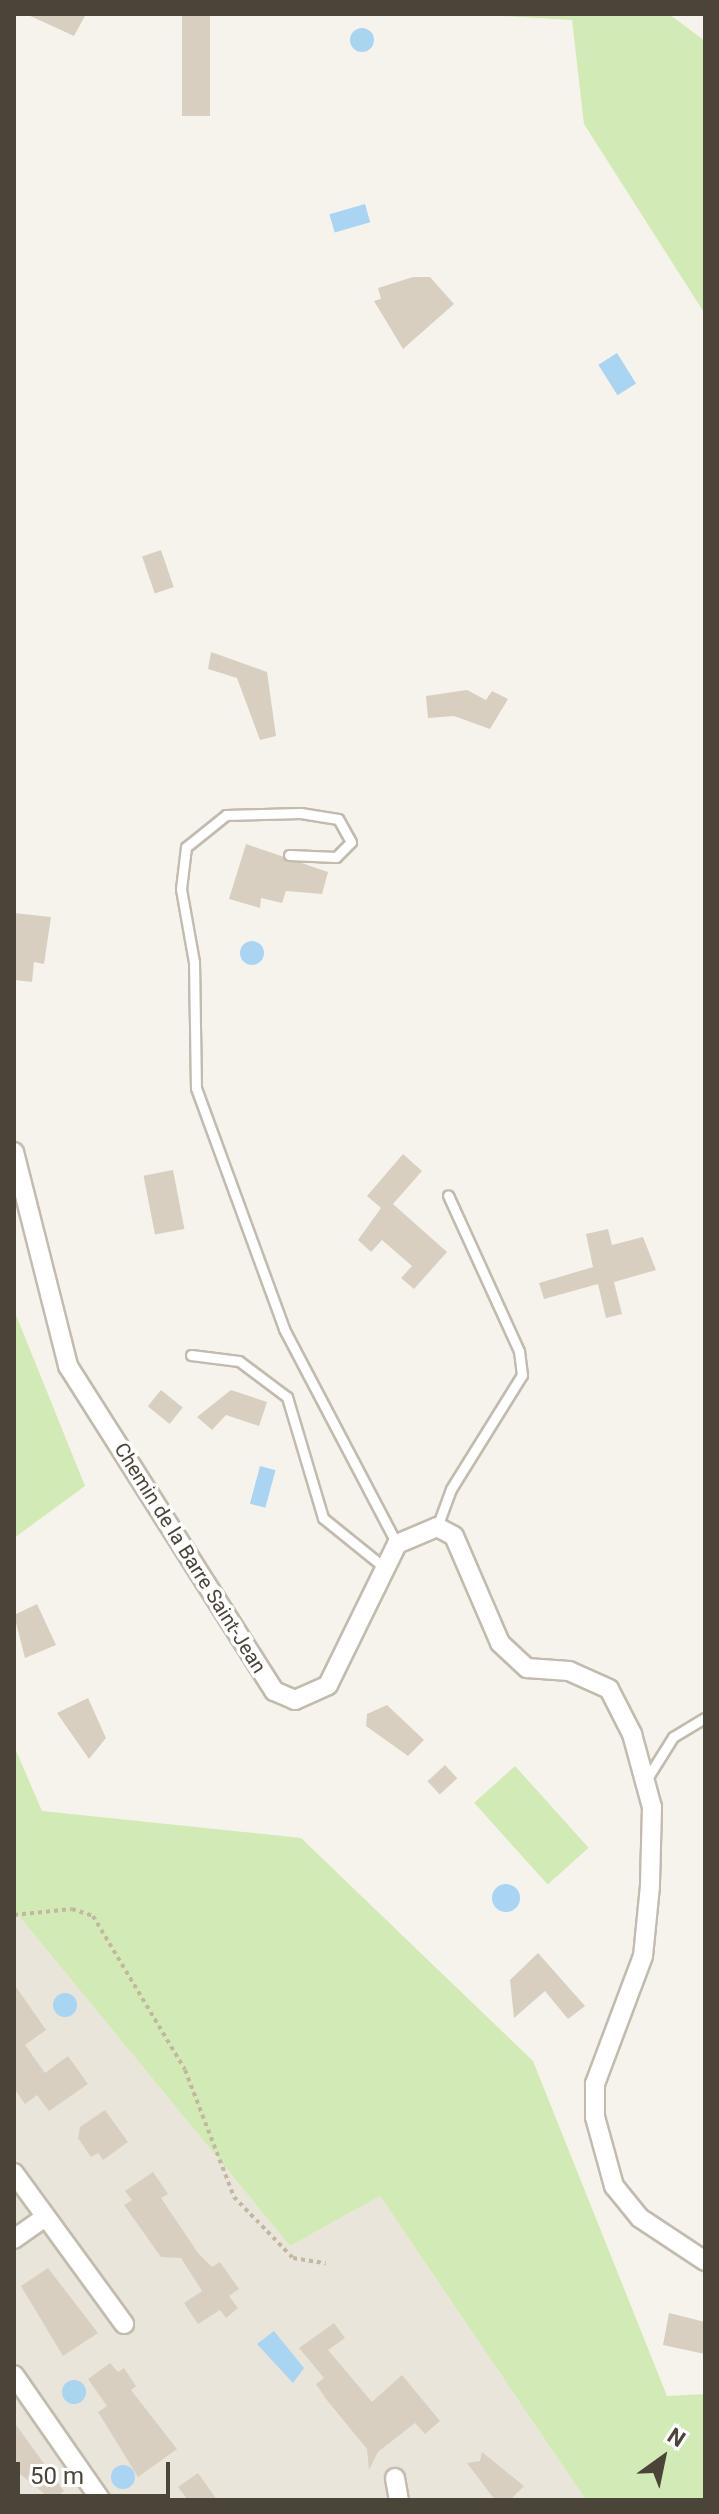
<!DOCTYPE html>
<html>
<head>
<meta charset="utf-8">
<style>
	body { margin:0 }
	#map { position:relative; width:719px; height:2514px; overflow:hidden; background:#f6f3ec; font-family:Roboto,sans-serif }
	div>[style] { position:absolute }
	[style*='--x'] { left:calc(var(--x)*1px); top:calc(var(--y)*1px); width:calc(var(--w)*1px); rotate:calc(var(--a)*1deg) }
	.residential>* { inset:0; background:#eae5da }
	.green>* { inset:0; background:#d2eab5; transform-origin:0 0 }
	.water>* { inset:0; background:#a9d4f2; transform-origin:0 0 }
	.round { border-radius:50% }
	.building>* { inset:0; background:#d8cfc1; transform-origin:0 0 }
	.path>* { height:4px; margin-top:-2px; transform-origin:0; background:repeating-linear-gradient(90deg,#c4b79f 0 4px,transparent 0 8px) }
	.roads { filter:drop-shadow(2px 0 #c2bbae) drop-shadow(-2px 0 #c2bbae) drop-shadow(0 2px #c2bbae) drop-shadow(0 -2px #c2bbae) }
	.lane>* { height:9px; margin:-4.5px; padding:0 4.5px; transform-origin:4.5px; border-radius:4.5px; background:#fff }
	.street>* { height:18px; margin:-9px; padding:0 9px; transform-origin:9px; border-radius:9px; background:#fff }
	span { translate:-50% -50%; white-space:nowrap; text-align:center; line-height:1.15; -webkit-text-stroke:7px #fff; paint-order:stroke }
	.street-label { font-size:20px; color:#4b4439 }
	.frame { position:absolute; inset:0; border:16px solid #4b4439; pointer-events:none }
	.north { position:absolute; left:623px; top:2418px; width:80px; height:80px; -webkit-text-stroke:6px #fff; paint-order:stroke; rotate:33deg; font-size:22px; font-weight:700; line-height:32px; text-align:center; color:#4b4439 }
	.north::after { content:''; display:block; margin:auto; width:28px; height:36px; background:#4b4439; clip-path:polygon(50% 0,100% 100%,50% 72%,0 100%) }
	.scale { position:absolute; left:16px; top:2462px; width:154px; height:36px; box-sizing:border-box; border:4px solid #4b4439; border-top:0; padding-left:10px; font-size:24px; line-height:28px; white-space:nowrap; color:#4b4439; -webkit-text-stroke:6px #fff; paint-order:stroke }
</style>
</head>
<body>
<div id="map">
	<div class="residential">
		<div style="clip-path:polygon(14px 1910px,290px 2246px,380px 2196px,586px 2500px,14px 2500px)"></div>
	</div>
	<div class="green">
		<div style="clip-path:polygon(468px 14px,669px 14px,705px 41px,705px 314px,584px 124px,572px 20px)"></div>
		<div style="clip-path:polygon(14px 1310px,85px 1486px,14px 1538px)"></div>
		<div style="clip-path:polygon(14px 1746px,42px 1811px,301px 1838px,533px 2061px,667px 2396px,705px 2394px,705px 2500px,586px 2500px,380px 2196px,290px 2246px,14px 1910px)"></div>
		<div style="left:515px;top:1766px;width:110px;height:55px;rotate:48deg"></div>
	</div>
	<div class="water">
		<div class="round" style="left:350px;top:28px;width:24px;height:24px"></div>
		<div style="left:365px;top:204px;width:19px;height:37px;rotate:74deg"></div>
		<div style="left:617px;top:353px;width:36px;height:22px;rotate:58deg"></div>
		<div class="round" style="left:240px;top:941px;width:24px;height:24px"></div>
		<div style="left:260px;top:1466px;width:16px;height:39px;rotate:15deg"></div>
		<div class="round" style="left:492px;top:1884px;width:28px;height:28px"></div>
		<div class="round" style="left:53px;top:1993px;width:24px;height:24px"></div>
		<div style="clip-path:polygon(274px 2331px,304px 2368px,293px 2383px,257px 2344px)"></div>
		<div class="round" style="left:62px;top:2380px;width:24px;height:24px"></div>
		<div class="round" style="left:111px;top:2465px;width:24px;height:24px"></div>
	</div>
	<div class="building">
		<div style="clip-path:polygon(26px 14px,86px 14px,74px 36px)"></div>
		<div style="left:182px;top:14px;width:28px;height:102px"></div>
		<div style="clip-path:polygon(413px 277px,430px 277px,454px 304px,403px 349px,374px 301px,381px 299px,378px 288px)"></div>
		<div style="left:161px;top:550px;width:39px;height:20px;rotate:71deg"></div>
		<div style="clip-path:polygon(211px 652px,267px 672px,276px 736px,260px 740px,237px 678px,208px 669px)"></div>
		<div style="clip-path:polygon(467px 690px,486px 700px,492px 691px,508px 699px,490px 729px,454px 716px,428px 718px,426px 696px)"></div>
		<div style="clip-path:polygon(246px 844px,328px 872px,322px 894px,286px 891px,282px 903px,261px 898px,260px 908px,229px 899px)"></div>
		<div style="clip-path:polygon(14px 913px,51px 917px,44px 964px,34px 962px,32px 982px,14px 980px)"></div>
		<div style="clip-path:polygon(403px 1154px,422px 1171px,393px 1204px,447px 1252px,414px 1289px,401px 1278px,412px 1266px,382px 1240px,371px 1252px,358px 1240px,381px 1208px,367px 1196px)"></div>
		<div style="left:173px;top:1170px;width:60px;height:30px;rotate:79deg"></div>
		<div style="clip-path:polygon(608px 1229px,612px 1245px,643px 1237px,656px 1270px,614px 1282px,622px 1314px,606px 1318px,598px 1284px,544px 1299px,539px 1283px,593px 1267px,586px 1234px)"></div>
		<div style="left:161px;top:1390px;width:28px;height:21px;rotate:39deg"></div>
		<div style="clip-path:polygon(231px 1390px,267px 1402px,259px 1426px,226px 1415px,212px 1430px,197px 1417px)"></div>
		<div style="clip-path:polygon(37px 1604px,56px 1645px,25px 1658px,14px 1615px)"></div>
		<div style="clip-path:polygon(88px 1698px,106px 1738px,89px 1759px,57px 1713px)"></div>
		<div style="clip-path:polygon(387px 1705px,424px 1740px,408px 1756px,366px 1726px,367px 1714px)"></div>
		<div style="left:445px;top:1765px;width:18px;height:24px;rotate:47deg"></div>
		<div style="clip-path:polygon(538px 1953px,585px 2006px,568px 2019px,545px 1991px,514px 2018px,510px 1980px)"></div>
		<div style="clip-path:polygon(14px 1984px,46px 2030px,25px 2045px,45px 2073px,68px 2056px,88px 2084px,49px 2111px,37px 2095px,25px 2104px,14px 2088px)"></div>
		<div style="clip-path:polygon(105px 2110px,128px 2142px,103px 2160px,98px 2153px,91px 2157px,78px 2138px,80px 2127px)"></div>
		<div style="clip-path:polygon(153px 2172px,168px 2194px,161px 2198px,198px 2253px,212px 2267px,220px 2262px,239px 2289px,229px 2296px,238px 2308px,226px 2318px,220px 2310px,198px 2324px,184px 2303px,202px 2291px,181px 2258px,161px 2257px,124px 2205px,132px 2200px,125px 2191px)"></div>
		<div style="clip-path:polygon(48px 2268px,98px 2333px,63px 2356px,21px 2286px)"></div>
		<div style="clip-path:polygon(669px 2313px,705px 2322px,705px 2354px,663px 2345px)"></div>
		<div style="clip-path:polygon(334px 2323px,345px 2338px,328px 2350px,372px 2402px,402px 2375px,440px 2421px,425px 2434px,415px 2423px,378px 2452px,369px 2470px,367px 2449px,326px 2399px,316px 2384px,324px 2378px,299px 2348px)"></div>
		<div style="clip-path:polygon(110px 2363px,118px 2372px,124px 2368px,136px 2386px,131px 2390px,177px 2449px,138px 2477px,98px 2412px,107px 2406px,88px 2379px)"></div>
		<div style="clip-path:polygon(14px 2422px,64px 2491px,52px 2500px,14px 2469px)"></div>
		<div style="clip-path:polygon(482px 2452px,524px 2486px,510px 2500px,495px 2500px,467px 2463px,480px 2461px)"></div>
		<div style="clip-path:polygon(198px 2473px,217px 2500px,188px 2500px,178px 2487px)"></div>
	</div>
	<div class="path">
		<div style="--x:14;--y:1915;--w:58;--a:-5.9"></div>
		<div style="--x:72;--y:1909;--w:22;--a:18"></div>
		<div style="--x:93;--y:1916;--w:179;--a:59.1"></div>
		<div style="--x:185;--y:2070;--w:136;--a:68.9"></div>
		<div style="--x:234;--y:2197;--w:85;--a:46"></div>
		<div style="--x:293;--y:2258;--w:33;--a:9"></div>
	</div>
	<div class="roads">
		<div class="lane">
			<div style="--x:289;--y:855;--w:47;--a:2.4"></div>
			<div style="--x:336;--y:857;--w:21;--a:-45"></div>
			<div style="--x:351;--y:842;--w:26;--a:-119"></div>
			<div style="--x:338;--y:819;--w:38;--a:-171"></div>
			<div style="--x:300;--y:813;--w:74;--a:178.5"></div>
			<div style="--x:226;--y:815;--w:51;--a:141.3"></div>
			<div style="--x:186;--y:847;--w:42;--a:96.8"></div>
			<div style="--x:181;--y:889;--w:74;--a:79.9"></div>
			<div style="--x:194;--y:962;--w:126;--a:89.1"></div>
			<div style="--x:196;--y:1088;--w:257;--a:69.9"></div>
			<div style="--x:284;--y:1329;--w:243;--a:62.3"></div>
			<div style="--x:191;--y:1355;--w:48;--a:7.1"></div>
			<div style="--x:239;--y:1361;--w:60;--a:36.9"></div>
			<div style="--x:287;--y:1397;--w:126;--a:73.4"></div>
			<div style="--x:323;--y:1518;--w:80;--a:38.9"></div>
			<div style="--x:437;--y:1527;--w:40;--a:-69.8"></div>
			<div style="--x:451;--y:1489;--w:134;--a:-58.1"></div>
			<div style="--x:522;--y:1375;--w:24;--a:-97"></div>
			<div style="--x:519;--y:1351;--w:171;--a:-114.5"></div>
			<div style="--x:646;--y:1780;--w:51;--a:-57.9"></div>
			<div style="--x:673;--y:1737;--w:37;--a:-31"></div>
		</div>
		<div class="street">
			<div style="--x:14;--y:1152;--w:221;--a:75.8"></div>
			<div style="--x:68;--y:1366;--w:385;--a:57.6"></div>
			<div style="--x:274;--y:1691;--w:23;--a:23"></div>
			<div style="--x:295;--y:1700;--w:36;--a:-24"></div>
			<div style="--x:328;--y:1685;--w:157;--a:-63.9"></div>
			<div style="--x:397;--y:1544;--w:43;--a:-23"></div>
			<div style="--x:437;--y:1527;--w:19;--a:28"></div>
			<div style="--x:454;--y:1536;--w:116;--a:66.7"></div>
			<div style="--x:500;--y:1643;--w:37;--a:43"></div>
			<div style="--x:527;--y:1668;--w:42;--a:4.1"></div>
			<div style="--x:569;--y:1671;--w:44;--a:24.2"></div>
			<div style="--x:609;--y:1689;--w:51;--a:62.9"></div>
			<div style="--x:632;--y:1734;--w:76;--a:74.7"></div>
			<div style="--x:652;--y:1807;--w:79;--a:91.5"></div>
			<div style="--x:650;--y:1886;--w:70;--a:95.7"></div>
			<div style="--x:643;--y:1956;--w:137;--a:110.6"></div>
			<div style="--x:595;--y:2084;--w:33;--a:90"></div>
			<div style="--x:595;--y:2117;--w:72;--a:74.6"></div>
			<div style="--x:614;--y:2186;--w:41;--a:50.9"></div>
			<div style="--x:640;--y:2218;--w:78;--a:33.5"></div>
			<div style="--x:14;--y:2173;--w:187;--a:53.9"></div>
			<div style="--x:14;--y:2239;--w:38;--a:-35"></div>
			<div style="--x:14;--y:2375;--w:152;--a:55.2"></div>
			<div style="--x:395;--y:2478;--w:22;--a:80"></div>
		</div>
	</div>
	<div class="street-label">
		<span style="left:190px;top:1558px;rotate:58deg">Chemin de la Barre Saint-Jean</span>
	</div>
	<div class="frame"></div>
	<div class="north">N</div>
	<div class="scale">50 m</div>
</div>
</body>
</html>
